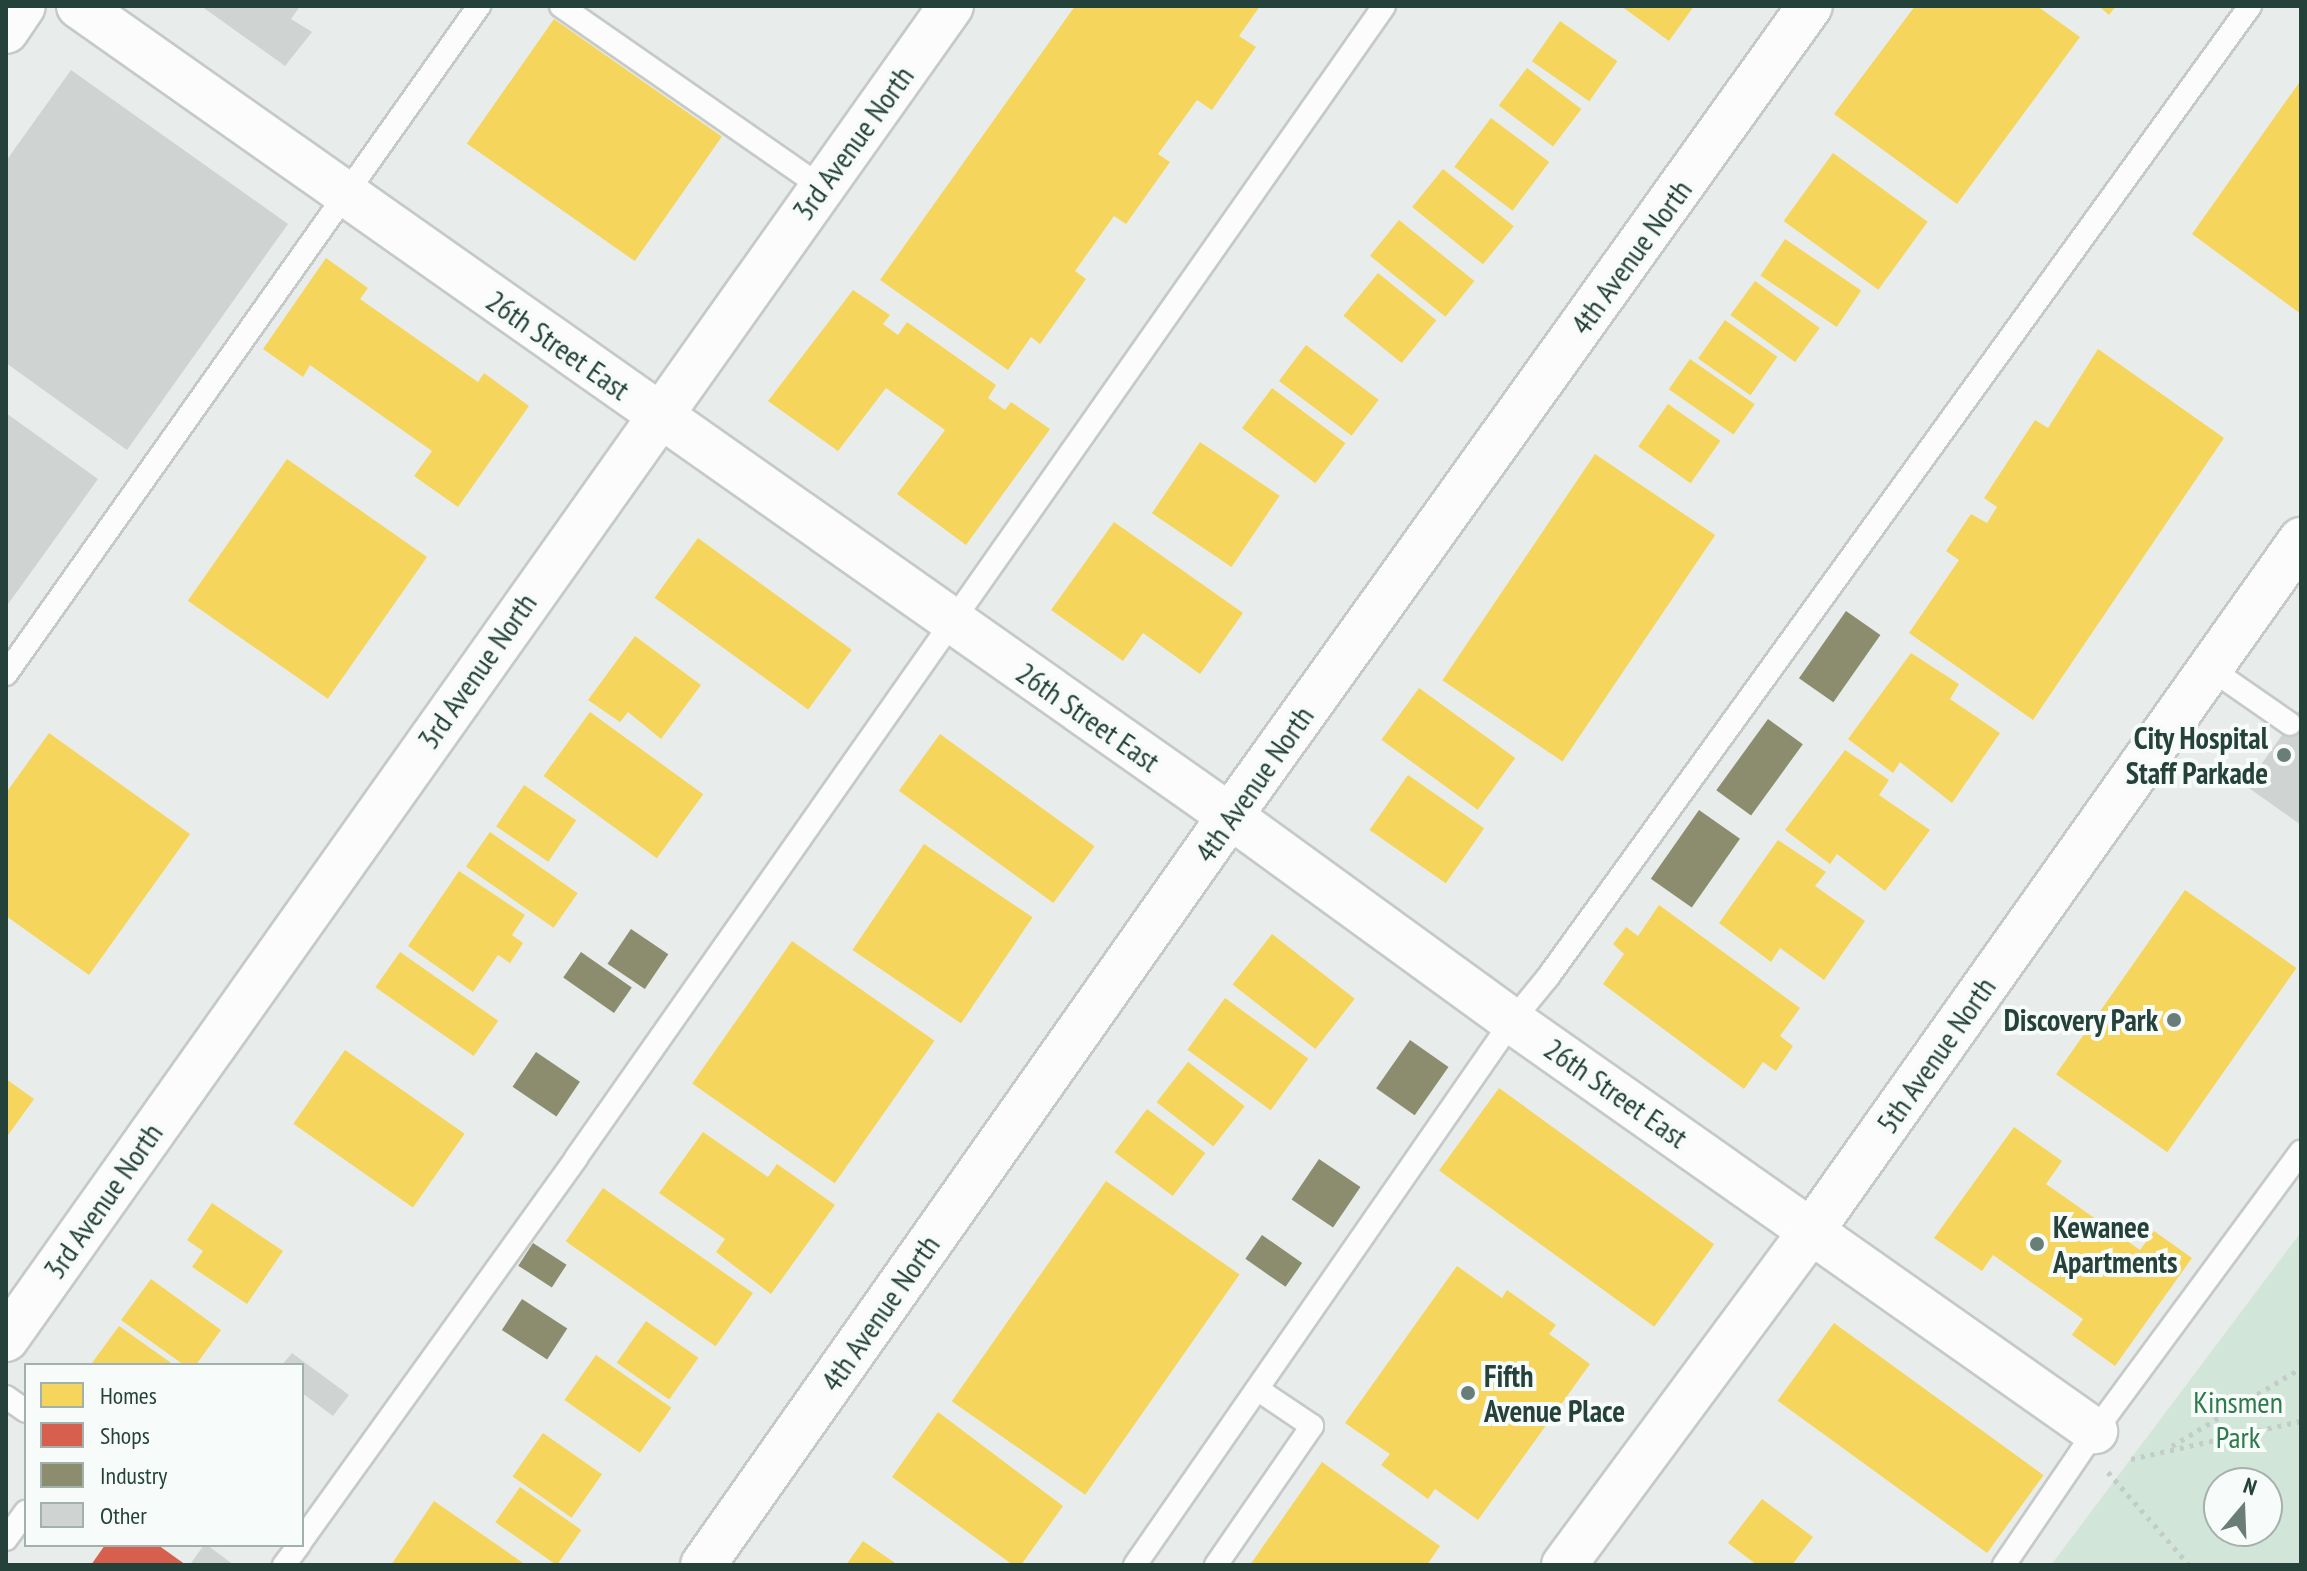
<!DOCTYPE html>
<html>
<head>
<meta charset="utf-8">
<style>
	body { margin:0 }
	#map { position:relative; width:2307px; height:1571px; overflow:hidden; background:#e8edeb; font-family:"PT Sans Narrow",sans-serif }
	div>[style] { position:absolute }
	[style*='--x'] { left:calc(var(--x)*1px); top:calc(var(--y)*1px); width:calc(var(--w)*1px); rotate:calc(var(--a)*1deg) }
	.green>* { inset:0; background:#d1e6d8 }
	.homes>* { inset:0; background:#f6d55c; transform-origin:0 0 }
	.shops>* { inset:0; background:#d6604d }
	.industry>* { inset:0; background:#8c8c6e; transform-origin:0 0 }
	.building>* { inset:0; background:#cfd4d2 }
	.path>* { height:5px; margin-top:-2.5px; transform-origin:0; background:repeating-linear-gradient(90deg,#c3ccca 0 4px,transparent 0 10px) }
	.roads { filter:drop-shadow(2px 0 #c5cac8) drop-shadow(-2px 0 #c5cac8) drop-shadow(0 2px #c5cac8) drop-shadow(0 -2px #c5cac8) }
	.service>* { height:22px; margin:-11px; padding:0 11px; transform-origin:11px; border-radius:11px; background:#fcfcfc }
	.minor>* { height:44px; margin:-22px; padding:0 22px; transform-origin:22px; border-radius:22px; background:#fcfcfc }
	.tertiary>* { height:44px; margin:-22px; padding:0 22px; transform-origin:22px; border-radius:22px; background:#fcfcfc }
	.secondary>* { height:44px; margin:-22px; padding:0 22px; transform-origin:22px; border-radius:22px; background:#fcfcfc }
	.dots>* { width:22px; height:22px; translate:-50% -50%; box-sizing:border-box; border:4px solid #f7fbf9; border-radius:50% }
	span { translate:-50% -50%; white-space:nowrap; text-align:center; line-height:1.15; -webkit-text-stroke:8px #f7fbf9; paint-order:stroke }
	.street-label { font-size:30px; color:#24423a }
	.poi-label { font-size:30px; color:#24423a; font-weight:700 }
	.right { translate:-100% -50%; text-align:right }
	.left { translate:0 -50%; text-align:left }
	.park-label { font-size:30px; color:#2d7a4b }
	.frame { position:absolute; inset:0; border:8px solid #24423a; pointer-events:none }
	.legend { position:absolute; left:24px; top:1363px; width:280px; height:184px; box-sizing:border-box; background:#f7fbf9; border:2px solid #a3b1ad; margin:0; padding:10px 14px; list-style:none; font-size:24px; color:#24423a }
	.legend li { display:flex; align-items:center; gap:16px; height:40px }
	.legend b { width:40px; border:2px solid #a3b1ad }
	.north { position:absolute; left:2203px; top:1467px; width:80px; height:80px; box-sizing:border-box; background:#f7fbf9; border:2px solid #a3b1ad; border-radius:50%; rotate:19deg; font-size:22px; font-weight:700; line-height:32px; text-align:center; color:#24423a }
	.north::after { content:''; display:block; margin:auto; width:28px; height:36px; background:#697e78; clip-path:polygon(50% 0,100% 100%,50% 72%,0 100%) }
</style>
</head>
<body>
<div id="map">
	<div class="green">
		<div style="clip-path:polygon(evenodd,2301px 1232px,2301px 1565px,2051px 1565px,2301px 1232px,2219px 1483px,2267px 1483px,2267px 1531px,2219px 1531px,2219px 1483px)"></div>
	</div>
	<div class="homes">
		<div style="clip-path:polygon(1075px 6px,1260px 6px,1239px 36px,1256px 47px,1212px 110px,1197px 100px,1158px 154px,1170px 162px,1126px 224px,1114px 216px,1075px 271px,1086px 279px,1040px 344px,1031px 337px,1008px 370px,880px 280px)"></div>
		<div style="clip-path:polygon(1621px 6px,1694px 6px,1669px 41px)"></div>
		<div style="clip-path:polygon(1915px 6px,2037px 6px,2080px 37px,1957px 204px,1834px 114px)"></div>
		<div style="clip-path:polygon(2099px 6px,2116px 6px,2109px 15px)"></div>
		<div style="left:554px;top:19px;width:205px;height:152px;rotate:35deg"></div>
		<div style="left:1560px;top:21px;width:70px;height:49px;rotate:35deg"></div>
		<div style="left:1527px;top:68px;width:68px;height:47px;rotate:37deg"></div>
		<div style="clip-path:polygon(2301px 80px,2301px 314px,2192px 234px)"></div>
		<div style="left:1491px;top:118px;width:73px;height:61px;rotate:37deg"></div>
		<div style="left:1833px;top:153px;width:117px;height:84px;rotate:36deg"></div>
		<div style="left:1443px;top:169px;width:91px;height:49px;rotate:39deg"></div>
		<div style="left:1399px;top:220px;width:97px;height:46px;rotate:39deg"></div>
		<div style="left:1785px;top:239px;width:92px;height:44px;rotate:34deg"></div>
		<div style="clip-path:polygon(326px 258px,368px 288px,360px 299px,478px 382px,484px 373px,529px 406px,458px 507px,414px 476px,432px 451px,310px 365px,303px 377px,263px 349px)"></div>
		<div style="left:1378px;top:273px;width:75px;height:55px;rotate:39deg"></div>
		<div style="left:1755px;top:281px;width:80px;height:42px;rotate:36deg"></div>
		<div style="clip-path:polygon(853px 290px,890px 315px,883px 324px,898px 335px,907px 322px,996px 385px,988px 398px,1005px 410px,1011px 402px,1050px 429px,966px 545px,897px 494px,945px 430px,886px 388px,838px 451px,768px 401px)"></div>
		<div style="left:1725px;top:320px;width:64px;height:47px;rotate:35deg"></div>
		<div style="left:1306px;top:345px;width:91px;height:45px;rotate:37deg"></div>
		<div style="clip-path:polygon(2098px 349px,2224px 438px,2033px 720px,1909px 633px,1959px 560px,1946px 551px,1971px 514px,1987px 523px,1997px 507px,1984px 498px,2035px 420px,2048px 428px)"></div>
		<div style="left:1690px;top:359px;width:79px;height:37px;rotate:35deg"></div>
		<div style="left:1272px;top:388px;width:92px;height:50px;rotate:37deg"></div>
		<div style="left:1668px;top:404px;width:64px;height:52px;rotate:35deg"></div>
		<div style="left:1200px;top:442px;width:96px;height:86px;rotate:34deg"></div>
		<div style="left:1595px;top:454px;width:145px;height:273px;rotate:34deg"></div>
		<div style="left:287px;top:459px;width:171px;height:173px;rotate:35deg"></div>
		<div style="clip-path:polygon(1114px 522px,1243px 613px,1200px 674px,1143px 633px,1123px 661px,1051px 610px)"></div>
		<div style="left:698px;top:538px;width:190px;height:74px;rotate:36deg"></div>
		<div style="clip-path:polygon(635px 636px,701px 685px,661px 739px,628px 712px,620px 722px,588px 700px)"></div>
		<div style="clip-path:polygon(1911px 653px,1959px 684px,1950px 699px,2000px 733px,1952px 803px,1900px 762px,1893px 773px,1848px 739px)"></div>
		<div style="left:1419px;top:688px;width:119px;height:64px;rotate:36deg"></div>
		<div style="left:590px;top:712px;width:140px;height:79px;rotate:36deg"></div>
		<div style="clip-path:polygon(49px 733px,190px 834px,89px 975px,6px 916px,6px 793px)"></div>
		<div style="left:940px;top:734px;width:191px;height:70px;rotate:36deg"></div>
		<div style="clip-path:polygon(1845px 750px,1889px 780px,1879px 795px,1930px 830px,1885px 891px,1837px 854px,1830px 864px,1785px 830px)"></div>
		<div style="left:1408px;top:775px;width:93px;height:67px;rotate:35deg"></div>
		<div style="left:524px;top:785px;width:63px;height:50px;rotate:34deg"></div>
		<div style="left:490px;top:832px;width:107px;height:42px;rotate:35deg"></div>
		<div style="clip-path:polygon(1778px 840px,1826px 872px,1815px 886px,1865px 921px,1824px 980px,1780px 948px,1771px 962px,1719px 923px)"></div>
		<div style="left:924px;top:844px;width:131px;height:128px;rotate:34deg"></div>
		<div style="clip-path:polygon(459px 871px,525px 915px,512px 935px,523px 943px,510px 963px,498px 955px,473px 992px,408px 946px)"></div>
		<div style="left:2185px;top:890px;width:136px;height:225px;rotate:35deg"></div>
		<div style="clip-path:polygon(1659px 905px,1800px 1008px,1780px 1036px,1793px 1046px,1776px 1071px,1763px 1062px,1744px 1089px,1603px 984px,1624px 954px,1613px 944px,1626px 927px,1638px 936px)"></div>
		<div style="left:1272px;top:934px;width:105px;height:64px;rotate:38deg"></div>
		<div style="left:792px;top:941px;width:174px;height:174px;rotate:35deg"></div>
		<div style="left:400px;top:952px;width:120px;height:43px;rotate:35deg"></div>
		<div style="left:1225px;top:998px;width:103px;height:64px;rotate:36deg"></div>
		<div style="left:345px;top:1050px;width:146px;height:90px;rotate:35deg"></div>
		<div style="left:1188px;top:1062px;width:72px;height:51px;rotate:38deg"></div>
		<div style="clip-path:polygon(6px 1079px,34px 1099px,6px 1138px)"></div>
		<div style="left:1499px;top:1088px;width:266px;height:102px;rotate:36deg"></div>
		<div style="left:1147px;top:1109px;width:73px;height:54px;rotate:37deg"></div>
		<div style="clip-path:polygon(2014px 1127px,2062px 1161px,2046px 1184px,2140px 1250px,2154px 1231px,2192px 1258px,2115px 1366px,2072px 1335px,2083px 1319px,1993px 1255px,1982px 1271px,1934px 1238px)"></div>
		<div style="clip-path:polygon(703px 1132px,768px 1177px,777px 1164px,835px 1205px,771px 1294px,716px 1252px,725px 1239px,659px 1193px)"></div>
		<div style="left:1106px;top:1181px;width:163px;height:269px;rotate:35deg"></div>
		<div style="left:603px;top:1188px;width:183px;height:65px;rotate:35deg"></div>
		<div style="clip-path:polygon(212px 1203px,283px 1251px,247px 1304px,192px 1267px,203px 1251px,187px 1240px)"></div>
		<div style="clip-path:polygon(1457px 1266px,1502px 1298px,1507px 1290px,1556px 1325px,1549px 1334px,1590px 1364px,1478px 1520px,1435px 1489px,1428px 1499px,1381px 1465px,1390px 1454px,1345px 1423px)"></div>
		<div style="clip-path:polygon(151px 1279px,221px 1330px,196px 1365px,184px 1365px,121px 1320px)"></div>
		<div style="left:646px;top:1321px;width:64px;height:51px;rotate:35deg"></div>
		<div style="left:1834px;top:1323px;width:259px;height:96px;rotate:36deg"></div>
		<div style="clip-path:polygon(119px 1326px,174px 1365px,92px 1363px)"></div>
		<div style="left:596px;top:1355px;width:92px;height:55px;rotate:35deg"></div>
		<div style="clip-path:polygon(938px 1412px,1063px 1506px,1021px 1565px,1013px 1565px,892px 1477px)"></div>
		<div style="left:543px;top:1433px;width:72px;height:53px;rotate:35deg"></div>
		<div style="clip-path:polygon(1322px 1462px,1440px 1546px,1427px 1565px,1250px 1565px)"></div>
		<div style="left:520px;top:1487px;width:75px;height:43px;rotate:35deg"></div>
		<div style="clip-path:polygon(1762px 1499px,1813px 1537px,1792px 1565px,1757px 1565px,1728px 1543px)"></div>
		<div style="clip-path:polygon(434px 1501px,526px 1565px,391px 1565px)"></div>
		<div style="clip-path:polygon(863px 1541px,898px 1565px,846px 1565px)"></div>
	</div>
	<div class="shops">
		<div style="clip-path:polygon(105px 1545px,158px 1545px,186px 1565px,91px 1565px)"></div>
	</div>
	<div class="industry">
		<div style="left:1846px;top:611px;width:42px;height:82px;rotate:35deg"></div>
		<div style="left:1768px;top:719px;width:43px;height:88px;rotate:36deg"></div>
		<div style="left:1699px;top:810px;width:50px;height:84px;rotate:35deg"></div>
		<div style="left:631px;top:929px;width:45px;height:42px;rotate:34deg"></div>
		<div style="left:581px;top:952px;width:62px;height:31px;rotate:35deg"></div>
		<div style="left:1410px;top:1040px;width:47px;height:59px;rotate:35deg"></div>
		<div style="left:536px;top:1052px;width:53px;height:42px;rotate:34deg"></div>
		<div style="left:1319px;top:1159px;width:50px;height:49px;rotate:34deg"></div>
		<div style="left:1262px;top:1235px;width:49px;height:29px;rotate:35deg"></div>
		<div style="left:533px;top:1243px;width:40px;height:27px;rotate:33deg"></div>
		<div style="left:522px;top:1299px;width:54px;height:37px;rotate:33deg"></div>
	</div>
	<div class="building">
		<div style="clip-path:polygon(201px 6px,300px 6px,291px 19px,312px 32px,285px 66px)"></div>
		<div style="clip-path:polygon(71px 70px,288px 224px,127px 450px,6px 363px,6px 161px)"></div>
		<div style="clip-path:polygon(6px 413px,98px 479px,6px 607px)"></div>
		<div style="clip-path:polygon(2301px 708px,2301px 825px,2246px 786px)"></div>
		<div style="clip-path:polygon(292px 1353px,349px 1395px,333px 1416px,302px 1393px,302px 1365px,282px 1365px)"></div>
		<div style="clip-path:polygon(204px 1545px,207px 1545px,234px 1565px,193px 1565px,191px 1563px)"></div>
	</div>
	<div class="path">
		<div style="--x:2172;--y:1446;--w:151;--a:-31.2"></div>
		<div style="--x:2131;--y:1459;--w:174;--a:-12.6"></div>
		<div style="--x:2108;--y:1472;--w:123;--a:48.9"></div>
	</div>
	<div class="roads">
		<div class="service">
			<div style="--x:561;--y:6;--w:317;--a:34.8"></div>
			<div style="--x:2211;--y:669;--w:96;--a:34.8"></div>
			<div style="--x:6;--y:674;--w:819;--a:-54.7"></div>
			<div style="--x:6;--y:1397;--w:24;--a:35"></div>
			<div style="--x:6;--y:1539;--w:34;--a:-54"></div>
			<div style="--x:302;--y:1540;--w:470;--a:-54.3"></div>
			<div style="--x:576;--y:1158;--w:1407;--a:-54.95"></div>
			<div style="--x:284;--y:1565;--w:25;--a:-53"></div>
			<div style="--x:1135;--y:1565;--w:662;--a:-55.28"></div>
			<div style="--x:1512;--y:1021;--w:57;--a:-50.7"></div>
			<div style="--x:1548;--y:977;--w:1198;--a:-54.13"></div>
			<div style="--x:1216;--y:1565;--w:169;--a:-55.4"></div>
			<div style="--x:1312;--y:1426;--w:66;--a:-146.1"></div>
			<div style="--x:2004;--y:1565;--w:162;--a:-55.8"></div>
			<div style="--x:2095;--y:1431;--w:347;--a:-53.6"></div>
		</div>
		<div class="minor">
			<div style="--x:79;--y:6;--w:1407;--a:35.14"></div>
			<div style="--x:1230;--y:816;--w:349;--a:36"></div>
			<div style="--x:1512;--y:1021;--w:713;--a:35.12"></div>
			<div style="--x:703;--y:1565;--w:916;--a:-54.87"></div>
			<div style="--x:1230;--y:816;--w:996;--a:-54.4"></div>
			<div style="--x:1564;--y:1565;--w:417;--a:-53.5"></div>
			<div style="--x:1812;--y:1230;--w:846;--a:-54.67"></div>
		</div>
		<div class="tertiary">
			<div style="--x:6;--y:1339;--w:1634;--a:-54.67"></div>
		</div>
		<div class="secondary">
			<div style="--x:6;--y:31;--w:30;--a:-56"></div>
		</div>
	</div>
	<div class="dots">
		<div style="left:2284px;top:755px;background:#697e78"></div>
		<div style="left:2174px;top:1020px;background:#697e78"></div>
		<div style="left:2037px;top:1244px;background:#697e78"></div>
		<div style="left:1468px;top:1393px;background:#697e78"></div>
	</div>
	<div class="street-label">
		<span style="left:853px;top:143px;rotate:-54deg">3rd Avenue North</span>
		<span style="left:1631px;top:257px;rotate:-54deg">4th Avenue North</span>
		<span style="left:558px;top:345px;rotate:35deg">26th Street East</span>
		<span style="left:477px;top:671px;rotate:-55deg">3rd Avenue North</span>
		<span style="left:1088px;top:717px;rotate:35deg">26th Street East</span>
		<span style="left:1254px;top:784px;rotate:-55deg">4th Avenue North</span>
		<span style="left:1936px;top:1055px;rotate:-55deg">5th Avenue North</span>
		<span style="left:1616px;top:1093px;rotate:35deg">26th Street East</span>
		<span style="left:103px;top:1201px;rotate:-55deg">3rd Avenue North</span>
		<span style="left:880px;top:1313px;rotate:-55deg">4th Avenue North</span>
	</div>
	<div class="poi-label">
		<span class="right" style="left:2268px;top:755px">City Hospital<br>Staff Parkade</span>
		<span class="right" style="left:2158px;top:1020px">Discovery Park</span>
		<span class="left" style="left:2053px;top:1244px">Kewanee<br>Apartments</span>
		<span class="left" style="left:1484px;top:1393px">Fifth<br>Avenue Place</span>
	</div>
	<div class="park-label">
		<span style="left:2238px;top:1419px">Kinsmen<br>Park</span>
	</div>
	<div class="frame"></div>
	<ul class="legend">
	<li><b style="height:22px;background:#f6d55c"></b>Homes</li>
	<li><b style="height:22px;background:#d6604d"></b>Shops</li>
	<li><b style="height:22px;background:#8c8c6e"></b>Industry</li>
	<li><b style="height:22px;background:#cfd4d2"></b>Other</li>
	</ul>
	<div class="north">N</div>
</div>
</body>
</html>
